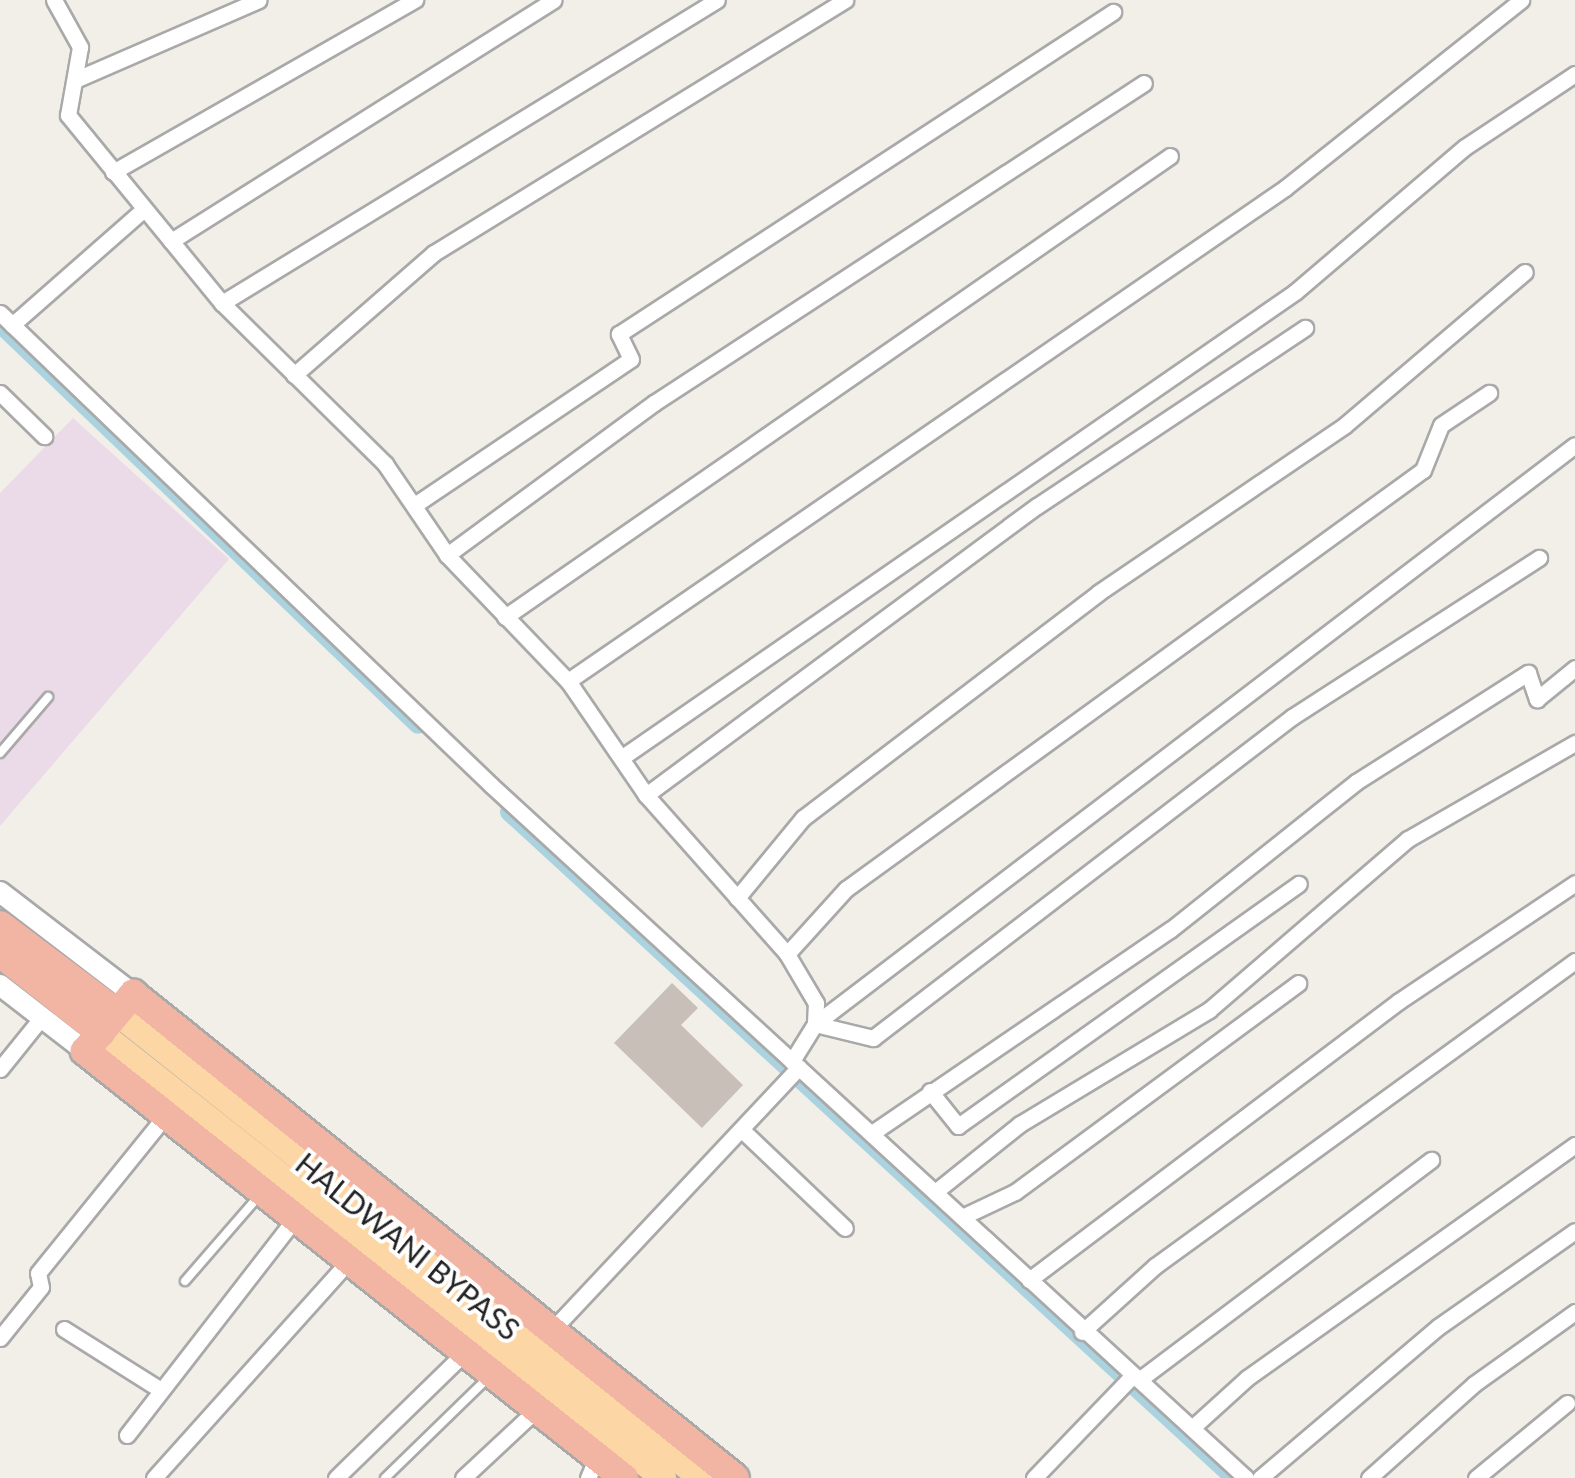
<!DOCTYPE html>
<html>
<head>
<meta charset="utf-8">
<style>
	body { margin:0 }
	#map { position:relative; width:1575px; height:1478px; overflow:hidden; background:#f2efe9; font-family:Lato,sans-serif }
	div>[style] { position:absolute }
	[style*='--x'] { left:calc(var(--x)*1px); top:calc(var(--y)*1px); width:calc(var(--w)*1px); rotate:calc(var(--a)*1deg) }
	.industrial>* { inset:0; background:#ebdbe8 }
	.canal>* { height:18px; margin:-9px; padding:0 9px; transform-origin:9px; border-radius:9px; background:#aad3df }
	.building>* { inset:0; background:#c7bfb8 }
	.roads { filter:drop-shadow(2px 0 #a9a9a9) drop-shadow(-2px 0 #a9a9a9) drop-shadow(0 2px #a9a9a9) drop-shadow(0 -2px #a9a9a9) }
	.service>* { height:8px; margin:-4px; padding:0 4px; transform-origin:4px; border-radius:4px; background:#fff }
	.minor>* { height:15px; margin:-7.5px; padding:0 7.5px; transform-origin:7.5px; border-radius:7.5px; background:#fff }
	.tertiary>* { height:20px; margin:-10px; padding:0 10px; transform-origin:10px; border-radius:10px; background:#fff }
	.primary>* { height:25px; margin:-12.5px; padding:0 12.5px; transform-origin:12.5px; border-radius:12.5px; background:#fcd6a4 }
	.trunk>* { height:28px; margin:-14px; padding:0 14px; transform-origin:14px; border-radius:14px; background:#f2b4a3 }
	span { translate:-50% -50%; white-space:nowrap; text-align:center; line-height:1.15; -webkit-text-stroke:8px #fff; paint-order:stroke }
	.street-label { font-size:30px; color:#222 }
</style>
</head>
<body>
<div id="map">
	<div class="industrial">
		<div style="clip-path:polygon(73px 418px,229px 559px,0 826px,0 493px)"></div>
	</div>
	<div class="canal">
		<div style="--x:0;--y:324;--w:579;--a:43.81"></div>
		<div style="--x:509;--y:812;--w:984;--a:42.57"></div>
	</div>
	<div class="building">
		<div style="clip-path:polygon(672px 983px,698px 1008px,681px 1025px,743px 1085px,702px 1128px,614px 1043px)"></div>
	</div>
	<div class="roads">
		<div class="service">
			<div style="--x:0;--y:753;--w:74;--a:-49.4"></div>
			<div style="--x:185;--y:1281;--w:111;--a:-49"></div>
			<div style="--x:385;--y:1478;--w:145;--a:-44.2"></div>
		</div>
		<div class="minor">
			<div style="--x:54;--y:0;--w:54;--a:61"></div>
			<div style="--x:80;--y:47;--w:69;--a:100"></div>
			<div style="--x:68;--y:115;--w:243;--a:50.7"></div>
			<div style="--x:222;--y:303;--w:229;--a:44.6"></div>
			<div style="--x:385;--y:464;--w:110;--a:55.7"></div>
			<div style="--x:447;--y:555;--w:175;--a:46.2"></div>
			<div style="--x:568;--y:681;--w:138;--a:55.6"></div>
			<div style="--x:646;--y:795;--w:213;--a:48.4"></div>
			<div style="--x:787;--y:954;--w:57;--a:59.4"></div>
			<div style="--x:816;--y:1003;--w:21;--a:93"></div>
			<div style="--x:815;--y:1024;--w:44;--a:121.9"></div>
			<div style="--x:77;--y:79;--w:198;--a:-23.5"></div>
			<div style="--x:113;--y:172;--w:348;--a:-29.7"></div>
			<div style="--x:171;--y:241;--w:452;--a:-32.2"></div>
			<div style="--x:222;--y:303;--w:580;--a:-31.47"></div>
			<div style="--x:0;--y:313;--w:681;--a:43.87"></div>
			<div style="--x:491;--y:785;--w:1025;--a:42.55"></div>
			<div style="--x:12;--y:325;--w:176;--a:-41.3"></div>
			<div style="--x:294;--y:375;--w:186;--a:-41.1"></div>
			<div style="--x:434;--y:253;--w:483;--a:-31.6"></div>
			<div style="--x:0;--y:393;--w:62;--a:44.3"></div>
			<div style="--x:416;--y:504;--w:259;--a:-34"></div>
			<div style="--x:631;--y:359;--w:28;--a:-116"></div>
			<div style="--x:619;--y:334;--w:590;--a:-33.1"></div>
			<div style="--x:447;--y:555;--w:257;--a:-36.3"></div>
			<div style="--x:654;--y:403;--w:585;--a:-33.15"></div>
			<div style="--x:505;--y:617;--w:809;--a:-34.73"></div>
			<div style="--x:568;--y:681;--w:870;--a:-34.51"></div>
			<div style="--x:1285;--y:188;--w:302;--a:-38.5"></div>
			<div style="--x:624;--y:756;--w:816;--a:-34.66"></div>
			<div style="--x:1295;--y:292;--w:223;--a:-40.5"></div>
			<div style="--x:1465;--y:147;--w:132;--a:-33.6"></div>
			<div style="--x:646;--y:795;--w:486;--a:-36.5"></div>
			<div style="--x:1037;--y:506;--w:322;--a:-33.6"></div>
			<div style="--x:737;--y:898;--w:104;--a:-50.5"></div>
			<div style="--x:803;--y:818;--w:371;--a:-37.3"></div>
			<div style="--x:1098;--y:593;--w:299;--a:-34.2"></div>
			<div style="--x:1345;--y:425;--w:236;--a:-40.4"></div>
			<div style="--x:787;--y:954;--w:88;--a:-47.8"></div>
			<div style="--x:846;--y:889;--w:713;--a:-35.99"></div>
			<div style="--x:1423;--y:470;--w:48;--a:-68.2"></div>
			<div style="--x:1441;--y:425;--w:58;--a:-33.7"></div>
			<div style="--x:815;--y:1024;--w:955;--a:-37.3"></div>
			<div style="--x:815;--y:1024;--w:60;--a:13.6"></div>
			<div style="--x:873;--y:1038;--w:528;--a:-37.46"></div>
			<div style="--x:1292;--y:717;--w:294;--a:-32.8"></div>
			<div style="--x:0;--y:1069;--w:67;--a:-51.1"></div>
			<div style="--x:930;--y:1091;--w:45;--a:51.3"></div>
			<div style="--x:958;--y:1126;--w:418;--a:-35.4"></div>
			<div style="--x:742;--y:1130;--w:142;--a:43.6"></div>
			<div style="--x:872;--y:1133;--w:361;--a:-34.3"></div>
			<div style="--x:1170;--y:930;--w:238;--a:-38.5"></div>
			<div style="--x:1356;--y:782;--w:204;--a:-32.4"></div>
			<div style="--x:1528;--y:673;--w:28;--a:71"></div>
			<div style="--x:1537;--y:699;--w:49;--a:-39.2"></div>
			<div style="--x:935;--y:1192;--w:109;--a:-38.7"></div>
			<div style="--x:1020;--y:1124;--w:221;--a:-31.1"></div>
			<div style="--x:1209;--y:1010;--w:262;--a:-40.7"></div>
			<div style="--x:1408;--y:839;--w:193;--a:-29.9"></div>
			<div style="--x:962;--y:1217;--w:59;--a:-25.3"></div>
			<div style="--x:1015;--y:1192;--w:352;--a:-36.4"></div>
			<div style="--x:1029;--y:1280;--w:463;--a:-37"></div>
			<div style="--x:1399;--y:1001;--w:212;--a:-33.8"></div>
			<div style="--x:64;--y:1329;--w:109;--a:32.2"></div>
			<div style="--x:553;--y:1329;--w:359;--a:-46.8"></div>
			<div style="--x:1082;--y:1332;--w:98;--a:-42.1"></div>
			<div style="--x:1155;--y:1266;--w:519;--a:-35.99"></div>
			<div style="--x:0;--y:1338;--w:65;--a:-51.2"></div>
			<div style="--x:41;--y:1287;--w:14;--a:-102"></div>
			<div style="--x:38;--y:1273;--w:202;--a:-51"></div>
			<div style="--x:1139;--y:1380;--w:366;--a:-37"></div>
			<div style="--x:1193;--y:1427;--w:73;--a:-42.2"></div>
			<div style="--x:1247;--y:1378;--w:402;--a:-35.4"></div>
			<div style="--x:127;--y:1435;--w:272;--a:-52.2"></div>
			<div style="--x:154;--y:1478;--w:289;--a:-48.1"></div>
			<div style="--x:336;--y:1478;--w:180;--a:-44.3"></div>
			<div style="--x:463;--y:1478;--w:101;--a:-43"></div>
			<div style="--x:588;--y:1478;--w:25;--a:-67"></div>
			<div style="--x:1034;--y:1478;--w:143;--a:-46.1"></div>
			<div style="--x:1260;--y:1478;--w:233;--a:-40.3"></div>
			<div style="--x:1438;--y:1327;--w:167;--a:-35"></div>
			<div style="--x:1369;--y:1478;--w:141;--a:-41.8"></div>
			<div style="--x:1474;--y:1384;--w:124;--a:-35.5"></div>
			<div style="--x:1476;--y:1478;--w:118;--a:-39.5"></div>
		</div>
		<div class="tertiary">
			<div style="--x:0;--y:892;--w:168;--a:37.5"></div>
			<div style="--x:0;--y:985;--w:108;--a:37.8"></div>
		</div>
		<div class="primary">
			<div style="--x:117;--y:1013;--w:747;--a:38.53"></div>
			<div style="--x:101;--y:1033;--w:717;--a:38.37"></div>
		</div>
		<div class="trunk">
			<div style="--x:0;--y:925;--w:146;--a:36.9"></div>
			<div style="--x:0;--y:953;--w:129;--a:38.4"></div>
			<div style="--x:624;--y:1478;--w:688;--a:-141.61"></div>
			<div style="--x:85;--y:1051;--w:75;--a:-49.9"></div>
			<div style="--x:133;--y:994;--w:772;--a:38.8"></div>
		</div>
	</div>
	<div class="street-label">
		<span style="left:408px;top:1246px;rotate:39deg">HALDWANI BYPASS</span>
	</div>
</div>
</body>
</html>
